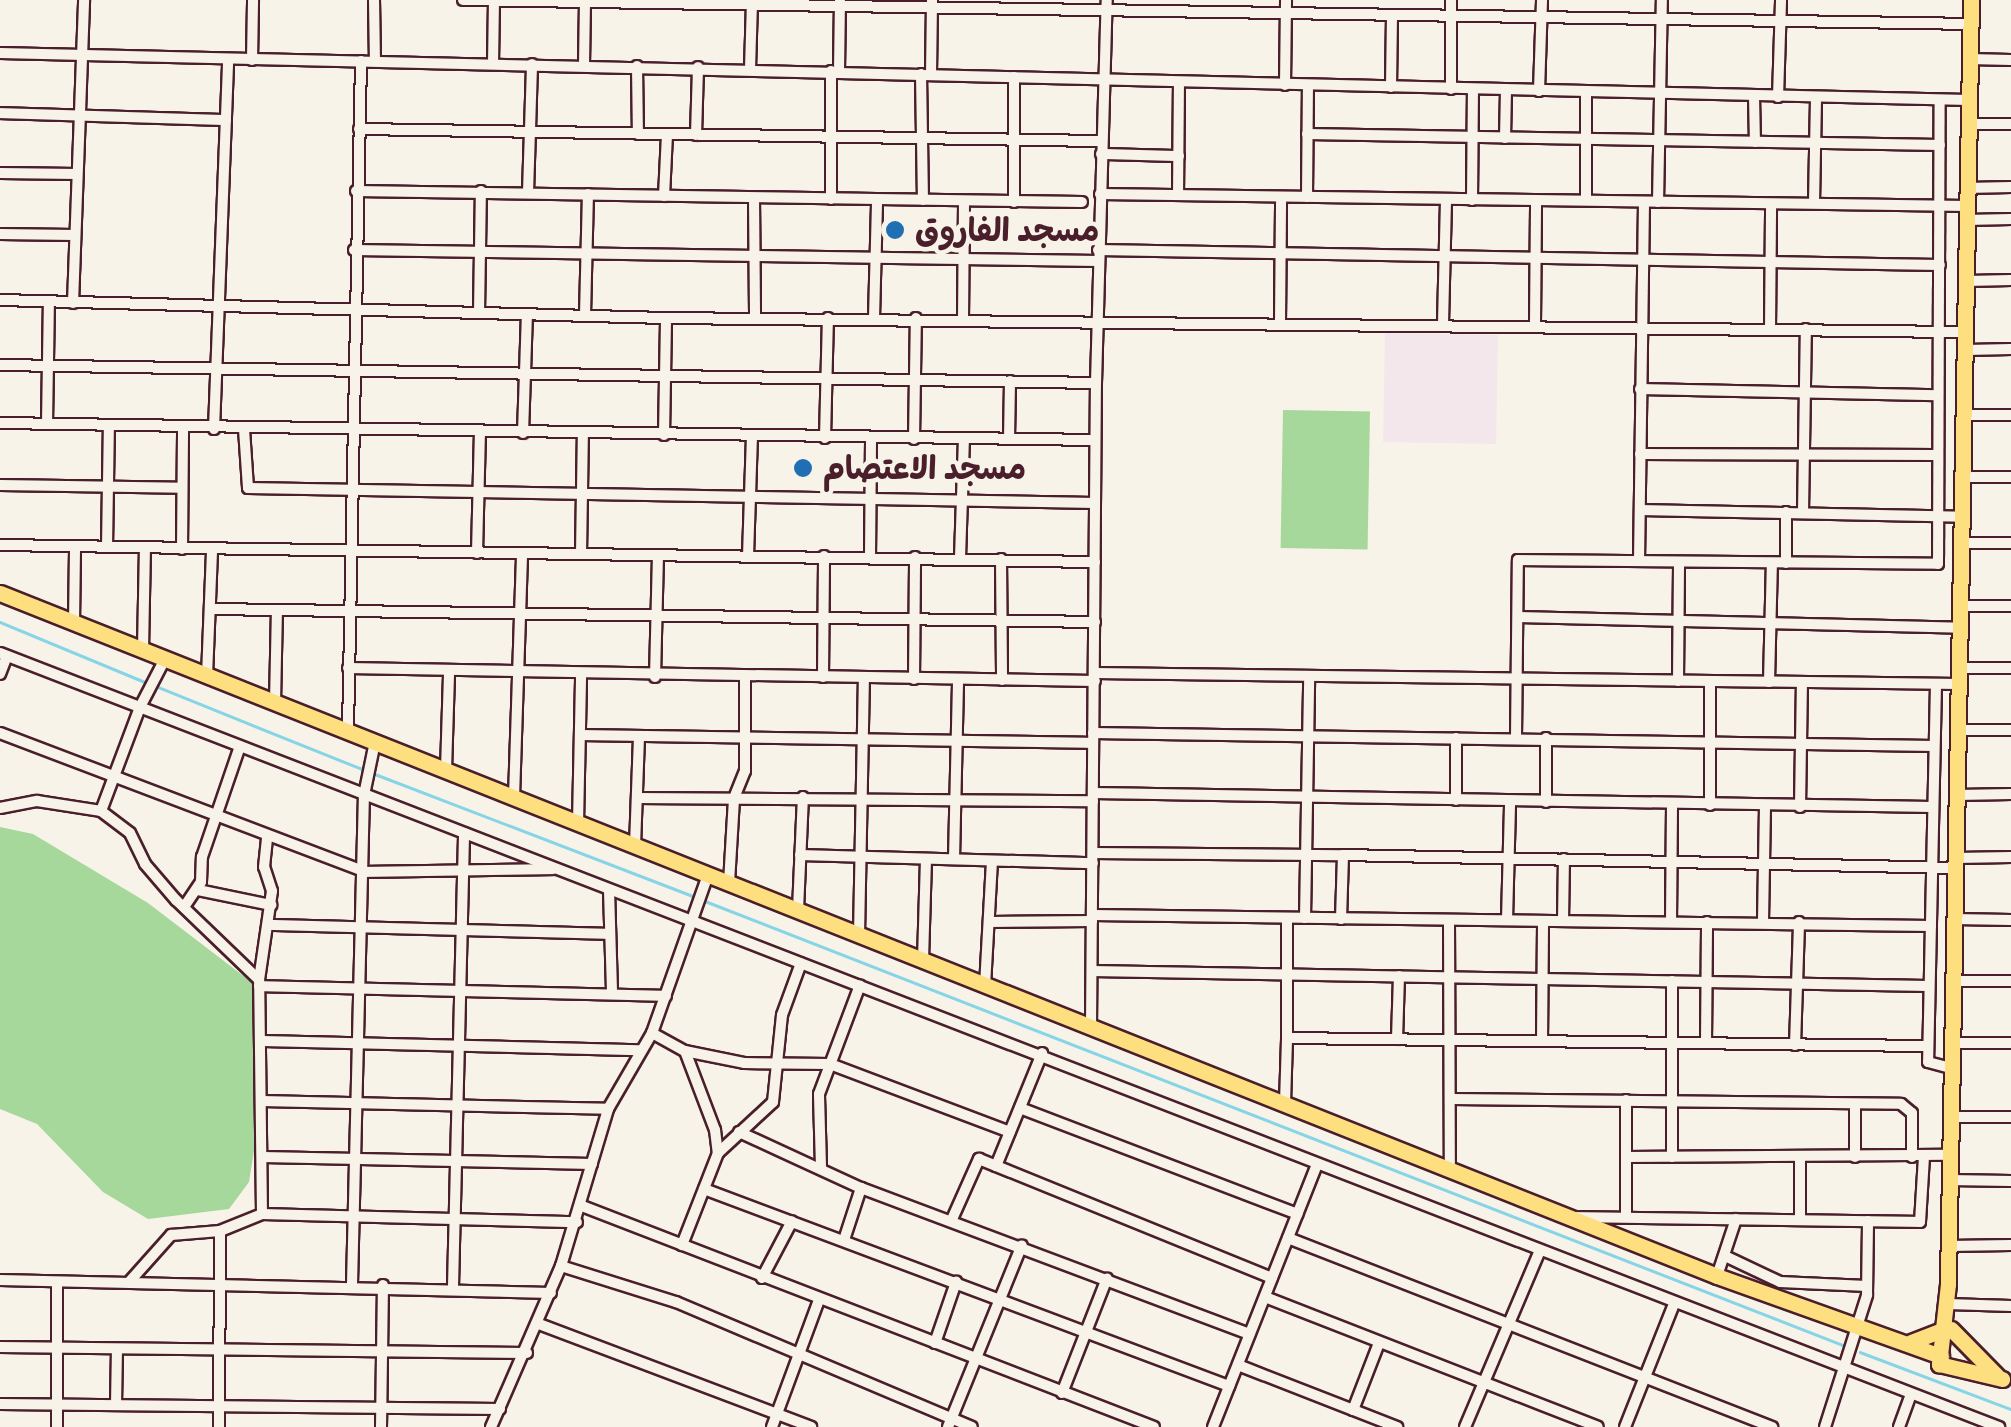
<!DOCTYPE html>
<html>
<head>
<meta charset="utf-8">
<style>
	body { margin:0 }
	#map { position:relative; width:2011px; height:1427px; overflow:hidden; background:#f7f3e8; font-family:Delius,"Playpen Sans Arabic",sans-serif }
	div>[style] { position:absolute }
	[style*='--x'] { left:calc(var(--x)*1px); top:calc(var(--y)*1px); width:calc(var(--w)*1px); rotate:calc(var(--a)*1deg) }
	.built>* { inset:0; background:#f3e7ec; transform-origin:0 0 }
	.green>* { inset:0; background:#a5d89a; transform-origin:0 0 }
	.stream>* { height:2.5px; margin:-1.25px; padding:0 1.25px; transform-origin:1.25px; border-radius:1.25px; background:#87d4e7 }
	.roads { filter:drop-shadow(2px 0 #4a1f2b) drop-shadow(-2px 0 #4a1f2b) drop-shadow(0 2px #4a1f2b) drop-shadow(0 -2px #4a1f2b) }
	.minor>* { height:10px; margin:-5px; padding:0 5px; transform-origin:5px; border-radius:5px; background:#f7f3e8 }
	.primary>* { height:15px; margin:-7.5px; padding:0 7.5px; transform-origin:7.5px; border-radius:7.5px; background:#fedf80 }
	.trunk>* { height:15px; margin:-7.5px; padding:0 7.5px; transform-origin:7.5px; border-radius:7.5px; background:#fedf80 }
	.dots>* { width:28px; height:28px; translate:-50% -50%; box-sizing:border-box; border:5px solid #f7f3e8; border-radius:50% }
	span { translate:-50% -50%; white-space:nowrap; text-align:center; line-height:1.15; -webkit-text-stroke:9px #f7f3e8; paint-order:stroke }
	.poi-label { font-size:32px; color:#4a1f2b; font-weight:700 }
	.left { translate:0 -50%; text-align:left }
</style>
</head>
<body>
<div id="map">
	<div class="built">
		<div style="left:1385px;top:333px;width:113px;height:109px;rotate:1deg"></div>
	</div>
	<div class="green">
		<div style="left:1283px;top:410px;width:87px;height:138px;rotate:1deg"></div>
		<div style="clip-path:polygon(0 827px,33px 834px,148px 903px,254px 984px,258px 1125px,249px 1182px,229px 1209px,148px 1219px,103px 1192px,37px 1124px,0 1109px)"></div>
	</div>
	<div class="stream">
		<div style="--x:0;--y:622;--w:157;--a:22.5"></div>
		<div style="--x:158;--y:687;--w:220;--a:21.9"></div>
		<div style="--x:375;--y:774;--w:340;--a:21"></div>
		<div style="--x:705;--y:901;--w:1224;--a:21.32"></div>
		<div style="--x:1860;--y:1352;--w:161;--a:20.7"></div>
	</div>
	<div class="roads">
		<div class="minor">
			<div style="--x:374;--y:0;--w:61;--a:89.1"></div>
			<div style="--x:463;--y:0;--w:1507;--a:0.91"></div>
			<div style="--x:0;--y:53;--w:1969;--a:1.37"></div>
			<div style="--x:1969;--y:59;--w:42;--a:1.4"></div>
			<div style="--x:252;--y:60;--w:60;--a:-89"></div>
			<div style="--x:493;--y:64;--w:64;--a:-89.1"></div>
			<div style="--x:584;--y:65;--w:65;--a:-89.1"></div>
			<div style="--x:637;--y:66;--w:68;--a:89.2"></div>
			<div style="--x:750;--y:69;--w:68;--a:-88.3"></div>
			<div style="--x:831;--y:71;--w:128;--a:90"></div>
			<div style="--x:839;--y:71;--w:70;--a:-89.2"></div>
			<div style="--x:921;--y:74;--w:126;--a:89.1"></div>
			<div style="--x:931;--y:74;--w:74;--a:-89.2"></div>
			<div style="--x:1014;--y:77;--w:125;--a:90"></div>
			<div style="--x:1285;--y:85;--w:85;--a:-89.3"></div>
			<div style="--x:1391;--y:87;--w:71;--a:-89.2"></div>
			<div style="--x:1451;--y:89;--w:89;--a:-90"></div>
			<div style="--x:1539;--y:91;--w:91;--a:-88.1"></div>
			<div style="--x:1586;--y:93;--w:107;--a:90"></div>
			<div style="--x:1754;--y:96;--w:46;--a:88.8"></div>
			<div style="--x:1778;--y:97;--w:97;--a:-88.2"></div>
			<div style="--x:0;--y:113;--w:226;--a:1.8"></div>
			<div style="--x:1967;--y:124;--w:44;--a:0"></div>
			<div style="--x:359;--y:129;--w:742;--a:0.93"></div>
			<div style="--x:1307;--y:134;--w:633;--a:1"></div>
			<div style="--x:696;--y:135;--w:68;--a:-88.3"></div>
			<div style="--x:1505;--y:138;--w:48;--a:-88.8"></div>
			<div style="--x:1101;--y:154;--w:78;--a:1.5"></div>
			<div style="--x:0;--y:173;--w:77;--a:0.7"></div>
			<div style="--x:1966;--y:188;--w:45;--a:-1.3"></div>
			<div style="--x:356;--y:191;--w:726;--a:0.87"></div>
			<div style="--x:528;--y:193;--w:129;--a:-88.2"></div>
			<div style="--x:1100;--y:194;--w:866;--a:0.79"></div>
			<div style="--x:1178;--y:195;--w:113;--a:-89.5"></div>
			<div style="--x:664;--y:196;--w:61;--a:-87.2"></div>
			<div style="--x:1307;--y:197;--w:112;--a:-89.5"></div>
			<div style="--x:754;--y:198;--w:119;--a:89.5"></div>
			<div style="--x:1472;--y:200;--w:111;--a:-89.5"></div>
			<div style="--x:1658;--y:202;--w:202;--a:-88.9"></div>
			<div style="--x:1814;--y:203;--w:105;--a:-88.9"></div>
			<div style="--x:1966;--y:220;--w:45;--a:-1.3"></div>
			<div style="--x:0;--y:234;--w:74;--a:0.8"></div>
			<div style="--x:354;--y:250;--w:744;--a:0.85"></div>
			<div style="--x:1098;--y:250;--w:842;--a:1.02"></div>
			<div style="--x:1967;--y:281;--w:44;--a:-1.3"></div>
			<div style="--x:0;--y:300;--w:666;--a:1.55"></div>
			<div style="--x:666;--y:318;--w:1300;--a:0.62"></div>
			<div style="--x:73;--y:303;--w:303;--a:-87.9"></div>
			<div style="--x:479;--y:313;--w:122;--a:-89.1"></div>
			<div style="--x:585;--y:315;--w:121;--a:-88.6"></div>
			<div style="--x:874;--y:318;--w:118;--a:-88.5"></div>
			<div style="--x:963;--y:319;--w:118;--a:-89.5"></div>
			<div style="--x:1280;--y:322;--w:125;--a:-89.5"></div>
			<div style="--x:1443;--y:323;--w:123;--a:-88.6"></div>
			<div style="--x:1535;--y:323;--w:122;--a:-89.5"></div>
			<div style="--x:1770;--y:329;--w:125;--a:-89.5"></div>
			<div style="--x:1966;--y:350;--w:45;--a:-1.3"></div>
			<div style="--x:0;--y:365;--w:1096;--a:0.94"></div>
			<div style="--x:1640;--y:389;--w:298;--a:1.2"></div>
			<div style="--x:1965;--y:415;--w:46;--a:0"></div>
			<div style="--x:0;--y:423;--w:1095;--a:0.89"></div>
			<div style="--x:47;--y:424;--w:122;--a:-89.1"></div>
			<div style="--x:214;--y:429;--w:370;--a:-87.8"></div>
			<div style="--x:244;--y:429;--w:59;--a:86.1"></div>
			<div style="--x:248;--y:488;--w:847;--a:1.01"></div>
			<div style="--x:523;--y:433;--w:118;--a:-88.1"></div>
			<div style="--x:664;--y:435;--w:117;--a:-89"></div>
			<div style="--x:825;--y:438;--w:120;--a:-88.6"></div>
			<div style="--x:914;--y:439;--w:121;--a:-89.1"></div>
			<div style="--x:1009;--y:439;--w:58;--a:-89"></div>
			<div style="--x:1640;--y:454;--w:297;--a:0.2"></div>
			<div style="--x:1964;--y:477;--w:47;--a:0"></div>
			<div style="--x:0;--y:485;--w:182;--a:0.9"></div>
			<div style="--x:1640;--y:510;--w:323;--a:1.2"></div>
			<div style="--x:1803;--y:512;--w:183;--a:-89.1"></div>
			<div style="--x:1963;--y:543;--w:48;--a:0"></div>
			<div style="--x:0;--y:545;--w:1095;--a:0.89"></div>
			<div style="--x:107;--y:547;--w:122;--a:-89.1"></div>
			<div style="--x:182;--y:549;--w:121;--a:-89.5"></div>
			<div style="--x:477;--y:553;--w:121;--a:-88.6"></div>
			<div style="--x:581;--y:554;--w:121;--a:-89.1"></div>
			<div style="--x:748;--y:556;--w:119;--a:-88.1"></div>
			<div style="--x:870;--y:557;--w:119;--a:-89.5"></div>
			<div style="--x:960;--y:558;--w:119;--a:-88.1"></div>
			<div style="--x:1001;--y:559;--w:121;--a:89.5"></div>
			<div style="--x:1639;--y:561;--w:359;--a:-89.2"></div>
			<div style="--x:1786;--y:563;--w:51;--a:-90"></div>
			<div style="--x:1962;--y:606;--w:49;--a:0"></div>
			<div style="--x:211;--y:609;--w:884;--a:0.84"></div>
			<div style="--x:1518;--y:617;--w:444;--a:1.4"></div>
			<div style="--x:74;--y:622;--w:75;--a:-89.2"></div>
			<div style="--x:143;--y:650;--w:102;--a:-88.9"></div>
			<div style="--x:0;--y:653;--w:2144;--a:21.17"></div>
			<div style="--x:348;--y:668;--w:747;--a:1"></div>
			<div style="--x:1959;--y:668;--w:52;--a:0"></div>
			<div style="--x:1095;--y:673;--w:864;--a:0.73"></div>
			<div style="--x:0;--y:674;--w:19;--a:-69"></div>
			<div style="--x:207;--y:676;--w:126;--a:-87.7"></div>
			<div style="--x:655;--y:677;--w:121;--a:-88.6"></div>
			<div style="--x:823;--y:677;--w:121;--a:-89.5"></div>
			<div style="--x:914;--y:679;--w:122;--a:-89.5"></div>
			<div style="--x:1678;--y:681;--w:119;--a:-89.5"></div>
			<div style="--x:1710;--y:682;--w:123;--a:90"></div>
			<div style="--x:1769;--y:682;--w:119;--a:-88.6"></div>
			<div style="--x:1936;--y:684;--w:378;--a:91.2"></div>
			<div style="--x:1928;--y:1062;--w:23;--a:15"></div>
			<div style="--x:275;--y:703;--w:93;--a:-88.8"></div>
			<div style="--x:1958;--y:730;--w:53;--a:0"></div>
			<div style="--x:348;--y:731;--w:670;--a:-88.89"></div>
			<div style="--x:0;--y:733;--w:391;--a:20.8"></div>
			<div style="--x:365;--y:872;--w:188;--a:-0.9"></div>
			<div style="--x:1093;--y:733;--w:841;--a:0.89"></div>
			<div style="--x:580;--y:735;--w:513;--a:0.89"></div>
			<div style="--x:1516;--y:738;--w:178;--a:-89.4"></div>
			<div style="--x:1518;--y:560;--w:420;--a:0.5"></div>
			<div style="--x:1938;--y:564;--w:464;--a:-89.8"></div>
			<div style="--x:1546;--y:738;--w:64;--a:90"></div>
			<div style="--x:446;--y:770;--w:98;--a:-88.2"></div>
			<div style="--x:1093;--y:793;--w:839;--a:0.96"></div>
			<div style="--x:1957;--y:795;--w:54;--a:-1.1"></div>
			<div style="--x:514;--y:797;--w:243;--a:-88.1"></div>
			<div style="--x:637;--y:798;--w:456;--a:0.4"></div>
			<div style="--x:1456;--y:800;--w:62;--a:-90"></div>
			<div style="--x:1800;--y:807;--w:124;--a:-89.1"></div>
			<div style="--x:0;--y:808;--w:38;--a:-11"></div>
			<div style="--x:37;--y:801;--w:65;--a:8.9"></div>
			<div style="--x:101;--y:811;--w:36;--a:37"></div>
			<div style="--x:130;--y:833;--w:34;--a:64"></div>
			<div style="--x:145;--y:864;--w:48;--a:49.3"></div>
			<div style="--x:176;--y:900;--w:115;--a:43.9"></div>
			<div style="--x:101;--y:811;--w:111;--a:-69.4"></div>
			<div style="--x:140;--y:707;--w:54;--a:-62.5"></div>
			<div style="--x:578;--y:823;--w:149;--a:-88.8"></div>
			<div style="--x:635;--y:846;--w:109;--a:-87.9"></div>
			<div style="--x:1093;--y:853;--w:250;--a:0.5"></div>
			<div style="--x:800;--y:855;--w:293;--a:1.6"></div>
			<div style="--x:1956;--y:858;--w:55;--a:-1"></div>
			<div style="--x:954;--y:859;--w:180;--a:-88.7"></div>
			<div style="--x:729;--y:883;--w:85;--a:-86.6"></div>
			<div style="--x:734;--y:798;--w:29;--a:-68"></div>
			<div style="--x:745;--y:771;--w:91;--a:-90"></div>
			<div style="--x:198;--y:890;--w:75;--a:11.6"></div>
			<div style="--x:609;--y:890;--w:102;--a:88.3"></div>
			<div style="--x:184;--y:907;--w:30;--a:-56"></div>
			<div style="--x:201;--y:882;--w:25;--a:-88"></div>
			<div style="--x:202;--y:857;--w:117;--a:-71.1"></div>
			<div style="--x:798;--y:910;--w:113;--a:-87.5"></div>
			<div style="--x:1092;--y:915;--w:839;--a:0.75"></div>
			<div style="--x:1287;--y:918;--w:120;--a:90"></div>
			<div style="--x:1305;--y:918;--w:241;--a:-89"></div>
			<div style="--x:1341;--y:919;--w:64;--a:-88.2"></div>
			<div style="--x:1343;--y:855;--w:613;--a:1.21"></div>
			<div style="--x:1954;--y:919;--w:57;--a:1"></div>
			<div style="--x:1507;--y:920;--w:118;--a:-88.5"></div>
			<div style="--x:1449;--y:921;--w:250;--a:89.8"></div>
			<div style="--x:1563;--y:921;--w:62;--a:-89.1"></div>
			<div style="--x:1671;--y:921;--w:117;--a:-89.5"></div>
			<div style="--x:1763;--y:921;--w:115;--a:-89"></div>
			<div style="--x:990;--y:922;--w:102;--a:-0.6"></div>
			<div style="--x:270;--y:925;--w:339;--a:1.5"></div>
			<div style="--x:859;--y:935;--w:257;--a:-88.9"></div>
			<div style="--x:923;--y:960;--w:101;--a:-88.3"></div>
			<div style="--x:1092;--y:971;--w:836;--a:1.03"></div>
			<div style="--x:1951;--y:981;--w:60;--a:0"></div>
			<div style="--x:259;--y:986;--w:407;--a:1.4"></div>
			<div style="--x:985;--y:986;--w:125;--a:-86.8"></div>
			<div style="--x:1091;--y:1027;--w:644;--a:-89.56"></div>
			<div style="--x:1096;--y:383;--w:383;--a:-88.4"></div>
			<div style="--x:652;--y:1033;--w:38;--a:29"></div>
			<div style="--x:685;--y:1051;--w:85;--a:69.2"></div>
			<div style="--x:715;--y:1130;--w:23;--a:83"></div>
			<div style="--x:718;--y:1153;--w:99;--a:111.4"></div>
			<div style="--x:1397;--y:1039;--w:63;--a:-88.2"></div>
			<div style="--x:263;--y:1041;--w:376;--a:1.4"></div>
			<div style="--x:1542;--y:1041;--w:120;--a:-89.5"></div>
			<div style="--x:1706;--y:1043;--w:121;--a:-89.5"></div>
			<div style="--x:1951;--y:1043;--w:60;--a:0"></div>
			<div style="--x:1795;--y:1045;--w:123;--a:-88.1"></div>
			<div style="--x:685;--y:1051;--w:60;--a:11.5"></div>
			<div style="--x:744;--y:1063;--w:86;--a:0.7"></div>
			<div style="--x:830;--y:1064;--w:192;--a:20.7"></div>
			<div style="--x:1452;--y:1099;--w:449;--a:0.6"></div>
			<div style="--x:1901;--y:1104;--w:14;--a:39"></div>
			<div style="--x:1912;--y:1113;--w:44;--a:90"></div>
			<div style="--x:1626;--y:1100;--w:116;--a:90"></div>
			<div style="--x:262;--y:1101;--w:346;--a:1.3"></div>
			<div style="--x:1285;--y:1103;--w:65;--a:-88.2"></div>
			<div style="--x:1287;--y:1038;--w:641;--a:0.72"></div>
			<div style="--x:1020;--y:1108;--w:297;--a:20.9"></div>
			<div style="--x:1950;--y:1117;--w:61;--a:0"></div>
			<div style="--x:739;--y:1132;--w:134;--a:24.7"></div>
			<div style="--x:861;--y:1188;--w:415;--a:20.6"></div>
			<div style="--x:718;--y:1153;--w:75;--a:-42.8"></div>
			<div style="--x:773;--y:1102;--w:87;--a:-84.1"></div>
			<div style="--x:782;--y:1015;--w:55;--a:-69.9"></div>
			<div style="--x:1800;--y:1156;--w:64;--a:90"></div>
			<div style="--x:263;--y:1157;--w:329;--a:1.2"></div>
			<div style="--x:1627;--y:1157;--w:323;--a:-0.4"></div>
			<div style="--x:1672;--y:1157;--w:176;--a:-90"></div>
			<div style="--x:1855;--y:1157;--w:53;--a:-90"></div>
			<div style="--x:996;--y:1166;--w:122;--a:-67.8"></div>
			<div style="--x:821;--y:1167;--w:73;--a:-91.6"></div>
			<div style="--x:819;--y:1094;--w:116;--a:-69.4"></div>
			<div style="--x:1949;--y:1180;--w:62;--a:0.9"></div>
			<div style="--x:704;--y:1189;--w:561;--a:20.57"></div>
			<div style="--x:582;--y:1206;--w:613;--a:21.12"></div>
			<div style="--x:262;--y:1214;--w:234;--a:-90.7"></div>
			<div style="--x:259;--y:980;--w:90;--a:-81.7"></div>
			<div style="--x:272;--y:891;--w:25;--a:-108"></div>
			<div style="--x:264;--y:867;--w:30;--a:-84"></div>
			<div style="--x:953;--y:1217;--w:64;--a:-65.9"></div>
			<div style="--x:979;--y:1159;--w:316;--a:22.1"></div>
			<div style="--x:1574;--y:1217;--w:346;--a:0.8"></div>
			<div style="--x:1920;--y:1222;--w:65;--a:-86.5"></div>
			<div style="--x:1288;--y:1238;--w:520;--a:21.33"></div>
			<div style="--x:844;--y:1240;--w:55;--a:-71.9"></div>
			<div style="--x:1949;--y:1246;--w:62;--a:-0.9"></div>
			<div style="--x:1725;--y:1256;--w:61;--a:25.3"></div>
			<div style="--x:1780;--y:1282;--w:87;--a:2.6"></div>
			<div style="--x:561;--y:1266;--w:121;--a:17.4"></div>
			<div style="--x:676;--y:1302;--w:321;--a:22.9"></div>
			<div style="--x:1717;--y:1276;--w:60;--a:-71.6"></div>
			<div style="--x:762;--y:1278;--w:64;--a:-62.2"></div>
			<div style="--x:0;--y:1280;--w:551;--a:1.35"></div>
			<div style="--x:130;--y:1281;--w:62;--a:-48.3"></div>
			<div style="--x:171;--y:1235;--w:49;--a:-4.7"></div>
			<div style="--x:220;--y:1231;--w:45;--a:-22"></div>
			<div style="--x:262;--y:1214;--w:315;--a:1.5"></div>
			<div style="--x:352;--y:1284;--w:489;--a:-88.6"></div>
			<div style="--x:364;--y:795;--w:54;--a:-78.3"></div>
			<div style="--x:453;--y:1286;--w:453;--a:-88.6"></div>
			<div style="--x:1265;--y:1297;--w:357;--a:21.3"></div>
			<div style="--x:1948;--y:1304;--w:63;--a:1.8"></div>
			<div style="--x:539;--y:1324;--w:291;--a:20.7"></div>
			<div style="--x:935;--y:1343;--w:65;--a:-71"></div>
			<div style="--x:0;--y:1347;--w:527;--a:0.65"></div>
			<div style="--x:1238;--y:1365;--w:171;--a:21.3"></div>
			<div style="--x:1062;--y:1393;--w:123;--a:-68.6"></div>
			<div style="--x:0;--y:1404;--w:500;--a:0.57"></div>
			<div style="--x:116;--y:1405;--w:56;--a:-89"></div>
			<div style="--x:1353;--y:1410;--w:72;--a:-68.8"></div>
			<div style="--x:57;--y:1427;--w:145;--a:-90"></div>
			<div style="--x:219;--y:1427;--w:196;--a:-89.7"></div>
			<div style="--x:381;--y:1427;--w:142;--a:-89.2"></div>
			<div style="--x:491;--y:1427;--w:176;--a:-66.5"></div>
			<div style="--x:561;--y:1266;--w:164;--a:-73.3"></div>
			<div style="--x:608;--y:1109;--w:88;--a:-59.9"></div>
			<div style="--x:652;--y:1033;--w:168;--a:-70.5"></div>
			<div style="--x:772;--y:1427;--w:135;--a:-69.7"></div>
			<div style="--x:948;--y:1427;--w:196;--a:-67.9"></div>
			<div style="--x:1213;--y:1427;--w:283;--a:-68.4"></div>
			<div style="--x:1465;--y:1427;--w:189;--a:-67"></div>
			<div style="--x:1625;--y:1427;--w:132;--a:-68.3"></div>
			<div style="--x:1825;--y:1427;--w:139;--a:-72.3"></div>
			<div style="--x:1867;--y:1295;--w:74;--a:-89.2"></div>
			<div style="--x:1899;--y:1427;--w:35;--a:-70"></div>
		</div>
		<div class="primary">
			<div style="--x:0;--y:593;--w:1848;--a:21.69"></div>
			<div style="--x:1717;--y:1276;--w:238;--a:19.7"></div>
		</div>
		<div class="trunk">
			<div style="--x:1971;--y:0;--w:1284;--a:91.03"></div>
			<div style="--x:1948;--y:1284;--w:81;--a:96.4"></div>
			<div style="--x:1939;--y:1364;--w:65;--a:13.4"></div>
			<div style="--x:1951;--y:1329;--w:67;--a:45.6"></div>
			<div style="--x:1911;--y:1342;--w:36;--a:-21"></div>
		</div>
	</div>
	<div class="dots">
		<div style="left:895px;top:230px;background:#1f6fb2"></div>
		<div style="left:803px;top:468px;background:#1f6fb2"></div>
	</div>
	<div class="poi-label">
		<span class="left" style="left:915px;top:230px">مسجد الفاروق</span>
		<span class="left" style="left:823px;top:468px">مسجد الاعتصام</span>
	</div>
</div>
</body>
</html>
